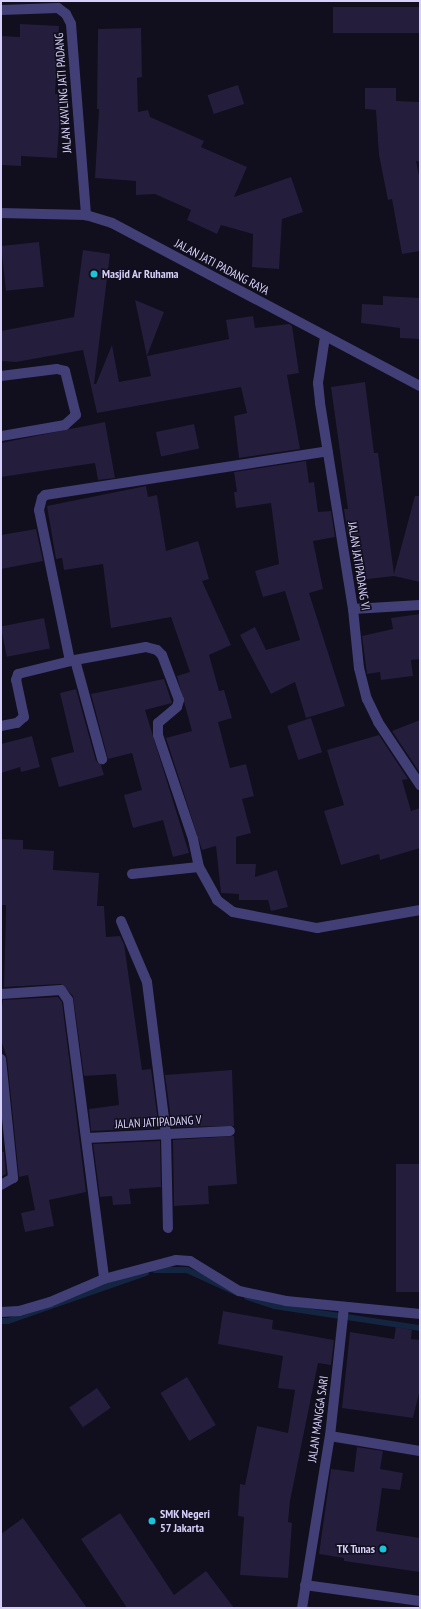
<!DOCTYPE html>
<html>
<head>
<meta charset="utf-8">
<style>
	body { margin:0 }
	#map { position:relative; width:421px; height:1609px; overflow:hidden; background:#110e1d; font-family:"PT Sans Narrow",sans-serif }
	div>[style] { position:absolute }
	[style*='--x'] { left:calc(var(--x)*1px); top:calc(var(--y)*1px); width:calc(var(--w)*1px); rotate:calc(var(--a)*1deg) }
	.stream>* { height:6px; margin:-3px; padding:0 3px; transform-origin:3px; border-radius:3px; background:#142542 }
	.building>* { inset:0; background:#241d3c; transform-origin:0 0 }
	.minor>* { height:10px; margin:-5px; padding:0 5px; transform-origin:5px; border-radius:5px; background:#423f77 }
	.dots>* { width:11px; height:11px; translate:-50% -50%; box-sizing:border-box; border:2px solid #110e1d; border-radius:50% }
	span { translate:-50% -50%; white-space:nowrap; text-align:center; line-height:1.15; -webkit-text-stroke:3px #110e1d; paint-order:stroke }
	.street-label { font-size:12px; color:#d6d0fa }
	.poi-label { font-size:12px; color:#d6d0fa; font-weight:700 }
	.left { translate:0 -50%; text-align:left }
	.right { translate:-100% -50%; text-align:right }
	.frame { position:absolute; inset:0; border:2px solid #d6d0fa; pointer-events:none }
</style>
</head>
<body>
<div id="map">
	<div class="stream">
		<div style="--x:155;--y:1270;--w:32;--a:0"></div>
		<div style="--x:187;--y:1270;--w:53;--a:24.6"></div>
		<div style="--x:247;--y:1297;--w:28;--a:18"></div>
		<div style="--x:274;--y:1306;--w:148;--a:8.6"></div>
		<div style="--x:1;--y:1321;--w:7;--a:0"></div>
		<div style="--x:8;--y:1321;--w:146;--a:-19.2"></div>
	</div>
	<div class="building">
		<div style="left:420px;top:7px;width:26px;height:87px;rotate:90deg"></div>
		<div style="clip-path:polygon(20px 24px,59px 26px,55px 94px,61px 94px,57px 158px,21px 156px,21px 166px,1px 165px,1px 36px,20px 37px)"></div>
		<div style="clip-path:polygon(141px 28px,142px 77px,137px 78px,138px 112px,148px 110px,150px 117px,204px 141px,201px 147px,247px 167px,234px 197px,291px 177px,303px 212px,282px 219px,279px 269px,252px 267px,253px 234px,221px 225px,217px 234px,187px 220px,191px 210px,155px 194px,136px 195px,136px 181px,95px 178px,99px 109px,97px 109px,98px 29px)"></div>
		<div style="left:238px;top:85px;width:20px;height:32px;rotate:72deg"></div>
		<div style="clip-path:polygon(365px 88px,396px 88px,396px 101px,420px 102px,420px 162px,416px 161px,420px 180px,420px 251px,402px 254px,392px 199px,388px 200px,379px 155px,376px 110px,365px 109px)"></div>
		<div style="left:39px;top:242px;width:45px;height:38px;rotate:84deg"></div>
		<div style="clip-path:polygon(83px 250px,110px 254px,94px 384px,96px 384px,112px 345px,119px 382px,151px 376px,135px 300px,164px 312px,147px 356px,229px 339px,226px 320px,253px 316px,255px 328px,289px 324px,292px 326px,299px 373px,287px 375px,300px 449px,239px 458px,234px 416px,247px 413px,241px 387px,97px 413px,83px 350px,16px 362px,1px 361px,1px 331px,74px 317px)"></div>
		<div style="clip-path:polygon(383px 296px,420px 298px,420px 339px,400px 338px,400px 328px,361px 323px,362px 304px,383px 305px)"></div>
		<div style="clip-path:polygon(365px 382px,374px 453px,378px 453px,394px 574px,415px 496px,420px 496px,420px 582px,394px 576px,359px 580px,353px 535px,348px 536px,344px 509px,348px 509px,331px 387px)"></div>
		<div style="clip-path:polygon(105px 422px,115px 478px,98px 480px,95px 463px,1px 477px,1px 443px)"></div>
		<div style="left:194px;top:424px;width:25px;height:39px;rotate:78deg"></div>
		<div style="clip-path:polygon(306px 461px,309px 483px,314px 482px,318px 512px,331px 511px,335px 537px,313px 541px,323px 589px,309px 593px,345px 706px,306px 718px,295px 682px,271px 694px,240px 635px,255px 627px,266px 650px,300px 640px,285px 591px,263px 597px,255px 571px,279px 564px,271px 503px,236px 508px,234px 492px,237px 492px,234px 472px)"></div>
		<div style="clip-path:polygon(146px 486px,148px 497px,157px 495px,166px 551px,198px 541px,209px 579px,202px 581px,231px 645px,209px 655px,219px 691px,224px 690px,232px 718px,218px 722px,230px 768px,246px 764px,254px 796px,242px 799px,251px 833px,236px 837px,236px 864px,256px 864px,255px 877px,277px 870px,288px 907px,271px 911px,268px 900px,239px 900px,239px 894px,221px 893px,216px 846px,202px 850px,166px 738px,192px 731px,177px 676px,190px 672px,171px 617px,111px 628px,103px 564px,64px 570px,62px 558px,56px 559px,47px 506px)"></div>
		<div style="clip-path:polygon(36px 529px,43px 561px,1px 569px,1px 535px)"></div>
		<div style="clip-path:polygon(420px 614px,420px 659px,411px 660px,413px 676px,381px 680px,380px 672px,367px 674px,362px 636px,393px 629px,391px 618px)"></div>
		<div style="left:44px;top:618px;width:31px;height:44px;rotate:79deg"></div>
		<div style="clip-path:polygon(164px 679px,172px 703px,145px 710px,189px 853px,173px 857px,163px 820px,133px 828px,124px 795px,142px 790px,132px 753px,108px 759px,91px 694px)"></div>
		<div style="clip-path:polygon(76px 689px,96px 761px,101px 765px,104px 775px,59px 787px,51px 758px,74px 752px,60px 693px)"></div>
		<div style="left:311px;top:718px;width:36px;height:25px;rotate:72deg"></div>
		<div style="clip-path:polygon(420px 720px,420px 773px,392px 731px)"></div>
		<div style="clip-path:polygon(379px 735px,408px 779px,402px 780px,411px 811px,420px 808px,420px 848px,380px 860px,379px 854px,341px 865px,324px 811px,344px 805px,327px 750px)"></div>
		<div style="clip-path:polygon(32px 736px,40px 767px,21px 772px,20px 767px,1px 773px,1px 744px)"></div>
		<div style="clip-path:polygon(1px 839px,23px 840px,23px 849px,54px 851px,53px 870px,99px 873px,97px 906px,104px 906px,106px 937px,120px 936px,124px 944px,142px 1070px,151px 1069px,159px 1128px,91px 1131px,89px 1109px,119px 1105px,116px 1074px,84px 1076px,73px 996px,61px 984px,4px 987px,6px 911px,6px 905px,1px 905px)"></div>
		<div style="clip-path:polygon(58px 997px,62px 1002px,86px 1192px,49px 1200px,54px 1226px,25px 1232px,21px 1213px,35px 1210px,28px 1175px,19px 1177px,7px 1058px,1px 1040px,1px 1012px,3px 1000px)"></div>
		<div style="clip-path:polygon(232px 1070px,234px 1126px,172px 1127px,165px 1075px)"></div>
		<div style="clip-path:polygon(234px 1136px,237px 1184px,208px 1186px,209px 1204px,174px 1206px,173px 1140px)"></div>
		<div style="clip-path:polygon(160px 1141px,161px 1187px,129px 1189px,131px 1204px,113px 1205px,112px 1196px,100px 1197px,93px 1144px)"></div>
		<div style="clip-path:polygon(1px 1152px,4px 1152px,6px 1174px,1px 1177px)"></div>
		<div style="left:396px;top:1164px;width:24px;height:128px"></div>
		<div style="clip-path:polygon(223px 1311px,273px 1320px,272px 1329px,334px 1340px,331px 1365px,318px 1363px,290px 1501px,288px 1522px,292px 1523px,288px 1578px,240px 1575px,244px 1517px,238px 1516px,240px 1484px,245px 1485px,257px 1426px,288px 1433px,295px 1390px,278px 1388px,283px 1356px,218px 1344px)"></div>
		<div style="clip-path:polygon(396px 1327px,412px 1330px,411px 1339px,420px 1340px,420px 1389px,413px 1418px,342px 1408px,350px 1332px,394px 1339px)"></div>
		<div style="left:187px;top:1377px;width:56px;height:31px;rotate:59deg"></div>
		<div style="left:97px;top:1388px;width:24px;height:34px;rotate:55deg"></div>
		<div style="clip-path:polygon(357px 1447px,383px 1451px,380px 1469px,403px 1473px,400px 1490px,382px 1488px,376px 1531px,420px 1538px,420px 1572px,344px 1561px,344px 1558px,319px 1554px,331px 1469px,354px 1472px)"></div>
		<div style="clip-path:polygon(120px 1513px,174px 1595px,206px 1571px,234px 1608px,127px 1608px,81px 1539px)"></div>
		<div style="clip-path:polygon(23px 1518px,87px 1608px,1px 1608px,1px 1534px)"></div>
	</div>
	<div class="minor">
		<div style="--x:1;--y:10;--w:57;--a:-2"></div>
		<div style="--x:58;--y:8;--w:10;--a:37"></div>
		<div style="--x:66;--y:14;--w:11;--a:63"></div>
		<div style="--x:71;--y:24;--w:192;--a:85.5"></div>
		<div style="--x:1;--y:213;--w:85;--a:1.3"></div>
		<div style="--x:86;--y:215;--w:27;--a:17"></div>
		<div style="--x:112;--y:223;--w:348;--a:27.9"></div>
		<div style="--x:325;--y:337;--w:47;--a:98.7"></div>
		<div style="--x:318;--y:383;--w:20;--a:84"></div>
		<div style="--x:320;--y:403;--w:209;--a:80.9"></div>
		<div style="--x:353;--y:609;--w:59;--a:84.2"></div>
		<div style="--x:359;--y:668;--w:32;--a:76"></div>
		<div style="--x:367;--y:699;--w:25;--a:64"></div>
		<div style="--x:378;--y:722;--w:76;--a:56.3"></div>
		<div style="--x:1;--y:376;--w:56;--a:-7.1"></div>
		<div style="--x:57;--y:369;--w:8;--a:14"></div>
		<div style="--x:65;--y:371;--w:45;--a:76"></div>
		<div style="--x:76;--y:415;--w:15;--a:138"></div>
		<div style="--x:65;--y:425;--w:65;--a:170.2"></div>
		<div style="--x:353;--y:609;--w:67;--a:-3.4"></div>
		<div style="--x:75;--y:660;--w:72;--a:-10.4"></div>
		<div style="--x:146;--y:647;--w:11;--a:15"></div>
		<div style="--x:157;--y:650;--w:7;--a:45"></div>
		<div style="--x:162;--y:655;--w:48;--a:69.3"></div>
		<div style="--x:179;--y:700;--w:7;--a:106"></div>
		<div style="--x:177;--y:707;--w:25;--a:140"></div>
		<div style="--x:158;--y:723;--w:12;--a:90"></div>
		<div style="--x:158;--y:735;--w:110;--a:71.4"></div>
		<div style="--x:193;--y:839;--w:29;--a:78"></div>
		<div style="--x:199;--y:867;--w:38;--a:61"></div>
		<div style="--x:217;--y:900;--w:20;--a:37"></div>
		<div style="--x:233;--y:912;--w:86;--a:10.8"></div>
		<div style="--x:317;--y:928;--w:105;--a:-9.9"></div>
		<div style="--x:70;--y:661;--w:154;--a:-101.6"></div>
		<div style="--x:39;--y:510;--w:12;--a:-76"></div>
		<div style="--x:42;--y:498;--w:4;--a:-45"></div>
		<div style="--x:45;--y:495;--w:286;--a:-8.8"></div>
		<div style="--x:1;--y:726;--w:16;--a:-11"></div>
		<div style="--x:17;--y:723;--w:9;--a:-41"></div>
		<div style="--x:24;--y:717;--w:38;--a:-102"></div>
		<div style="--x:16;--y:680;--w:6;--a:-72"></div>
		<div style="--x:18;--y:674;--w:59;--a:-13.8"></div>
		<div style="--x:75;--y:660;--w:103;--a:74.7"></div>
		<div style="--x:132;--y:874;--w:67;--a:-6"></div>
		<div style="--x:121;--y:921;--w:66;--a:66.9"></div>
		<div style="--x:147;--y:982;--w:154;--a:82.9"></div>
		<div style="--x:166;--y:1135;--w:93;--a:88.8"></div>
		<div style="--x:1;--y:994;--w:60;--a:-3.8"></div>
		<div style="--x:61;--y:990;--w:12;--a:55"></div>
		<div style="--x:68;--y:1000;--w:281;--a:82.6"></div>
		<div style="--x:1;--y:1059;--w:120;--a:84.2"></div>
		<div style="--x:13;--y:1178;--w:14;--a:150"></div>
		<div style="--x:87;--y:1138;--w:143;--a:-2.8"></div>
		<div style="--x:1;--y:1312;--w:18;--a:-3"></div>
		<div style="--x:19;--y:1311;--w:32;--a:-16"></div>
		<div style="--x:50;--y:1302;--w:59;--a:-23.1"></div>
		<div style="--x:104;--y:1279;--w:74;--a:-14.8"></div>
		<div style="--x:176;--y:1260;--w:14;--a:4"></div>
		<div style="--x:190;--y:1261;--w:57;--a:31.5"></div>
		<div style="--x:239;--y:1291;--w:48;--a:12"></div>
		<div style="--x:286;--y:1301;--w:135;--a:5.5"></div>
		<div style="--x:330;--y:1436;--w:91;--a:9.5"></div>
		<div style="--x:305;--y:1585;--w:116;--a:7.9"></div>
		<div style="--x:302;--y:1608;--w:174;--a:-80.8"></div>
		<div style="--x:330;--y:1436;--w:130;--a:-83.8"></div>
	</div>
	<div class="dots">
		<div style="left:94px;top:274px;background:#1ac5dc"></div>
		<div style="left:152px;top:1521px;background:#1ac5dc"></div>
		<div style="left:383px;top:1549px;background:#1ac5dc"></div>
	</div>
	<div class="street-label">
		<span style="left:63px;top:93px;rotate:-94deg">JALAN KAVLING JATI PADANG</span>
		<span style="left:222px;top:267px;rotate:28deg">JALAN JATI PADANG RAYA</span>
		<span style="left:359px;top:566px;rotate:81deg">JALAN JATIPADANG VI</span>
		<span style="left:158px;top:1122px;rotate:-3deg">JALAN JATIPADANG V</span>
		<span style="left:318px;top:1419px;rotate:-82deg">JALAN MANGGA SARI</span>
	</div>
	<div class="poi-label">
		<span class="left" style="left:102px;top:274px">Masjid Ar Ruhama</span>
		<span class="left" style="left:160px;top:1521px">SMK Negeri<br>57 Jakarta</span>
		<span class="right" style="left:375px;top:1549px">TK Tunas</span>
	</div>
	<div class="frame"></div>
</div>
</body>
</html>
